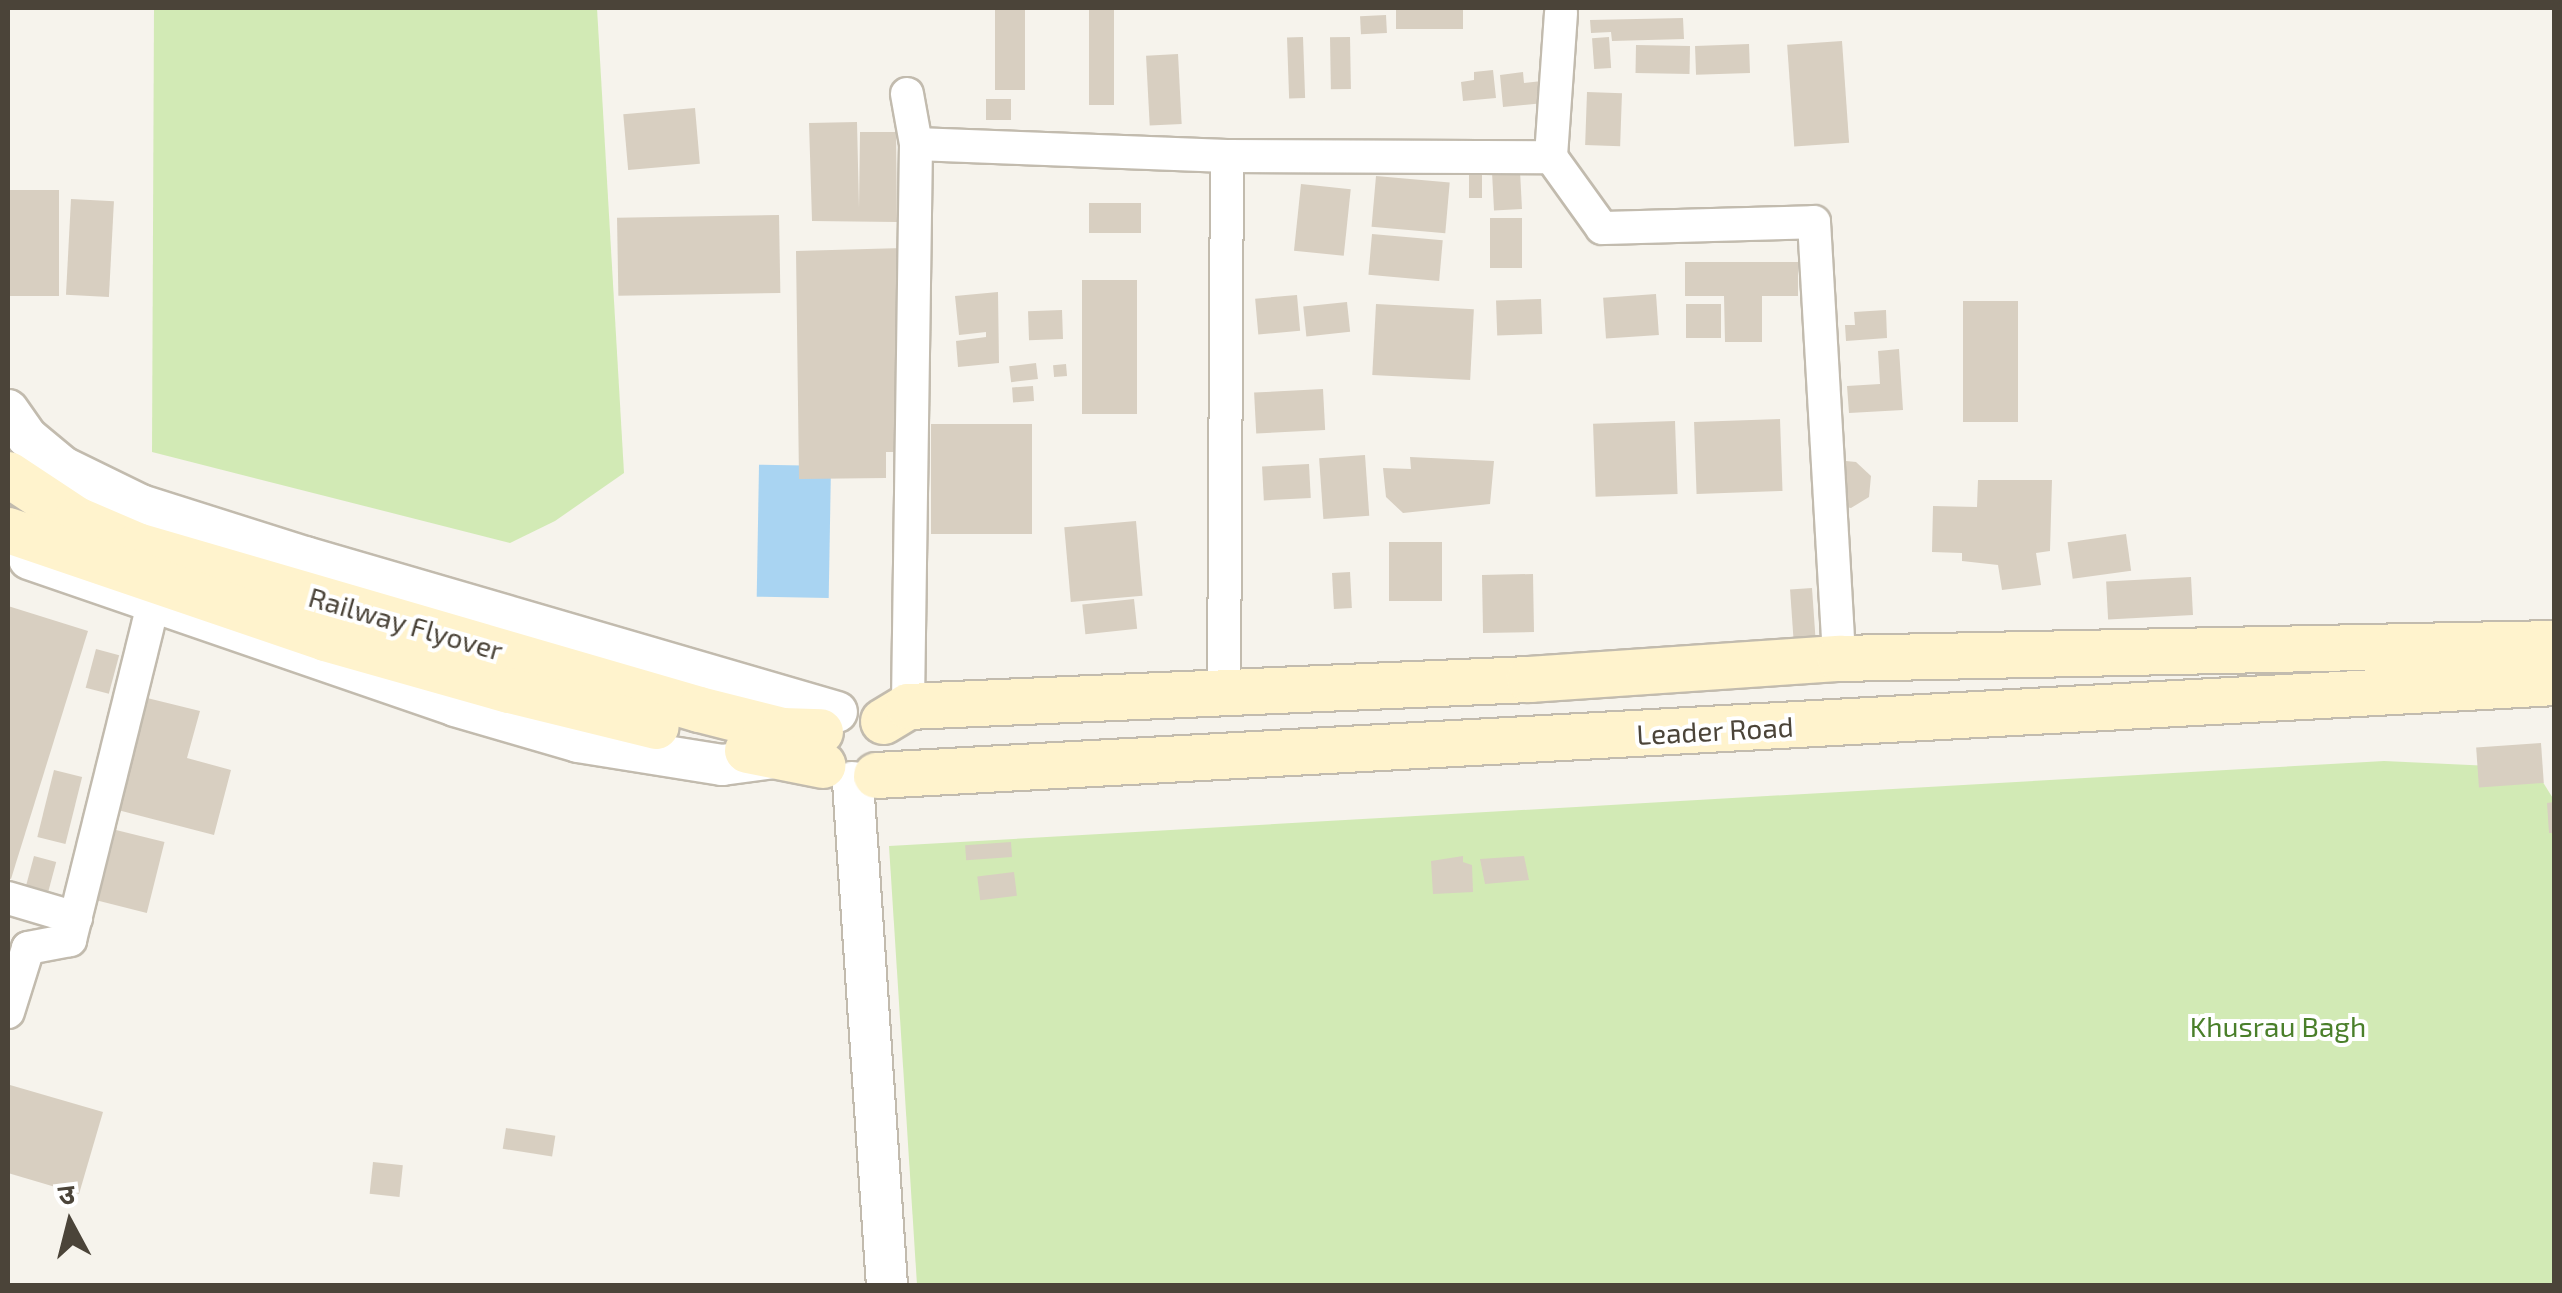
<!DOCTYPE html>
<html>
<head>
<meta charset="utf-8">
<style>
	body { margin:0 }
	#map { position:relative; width:2562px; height:1293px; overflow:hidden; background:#f6f3ec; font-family:"Exo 2","Noto Sans Devanagari",sans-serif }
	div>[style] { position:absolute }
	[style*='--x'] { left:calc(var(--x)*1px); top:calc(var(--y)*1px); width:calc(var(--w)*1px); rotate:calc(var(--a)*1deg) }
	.green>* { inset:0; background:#d2eab5 }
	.water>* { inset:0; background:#a9d4f2; transform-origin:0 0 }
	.building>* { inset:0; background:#d8cfc1; transform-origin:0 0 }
	.roads { filter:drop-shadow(2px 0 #c2bbae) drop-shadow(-2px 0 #c2bbae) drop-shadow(0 2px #c2bbae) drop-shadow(0 -2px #c2bbae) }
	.minor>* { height:32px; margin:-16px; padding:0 16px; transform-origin:16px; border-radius:16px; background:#fff }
	.tertiary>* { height:40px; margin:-20px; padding:0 20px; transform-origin:20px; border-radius:20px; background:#fff }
	.secondary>* { height:45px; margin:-22.5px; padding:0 22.5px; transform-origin:22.5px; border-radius:22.5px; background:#fff3cd }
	span { translate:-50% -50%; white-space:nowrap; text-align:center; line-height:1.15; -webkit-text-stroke:8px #fff; paint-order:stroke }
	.street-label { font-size:28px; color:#4b4439 }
	.park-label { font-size:28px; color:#4a7f2a }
	.frame { position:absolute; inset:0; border:10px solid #4b4439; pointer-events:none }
	.north { position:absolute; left:20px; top:1173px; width:100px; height:100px; -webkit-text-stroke:8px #fff; paint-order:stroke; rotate:353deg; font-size:28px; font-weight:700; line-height:40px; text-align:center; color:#4b4439 }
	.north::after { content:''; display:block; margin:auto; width:35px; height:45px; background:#4b4439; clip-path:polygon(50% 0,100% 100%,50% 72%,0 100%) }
</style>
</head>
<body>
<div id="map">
	<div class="green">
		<div style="clip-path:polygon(154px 8px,597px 8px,624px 473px,555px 521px,510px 543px,152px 452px)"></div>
		<div style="clip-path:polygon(2384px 761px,2534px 768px,2554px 800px,2554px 1285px,917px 1285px,889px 846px)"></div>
	</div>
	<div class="water">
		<div style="left:831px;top:466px;width:132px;height:72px;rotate:91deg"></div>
	</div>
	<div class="building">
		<div style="left:995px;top:8px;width:30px;height:82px"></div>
		<div style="left:1089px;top:8px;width:25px;height:97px"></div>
		<div style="left:1463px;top:9px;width:20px;height:67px;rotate:90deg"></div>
		<div style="left:1386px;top:15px;width:18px;height:26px;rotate:87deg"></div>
		<div style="clip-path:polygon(1683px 18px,1684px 39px,1612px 41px,1611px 32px,1591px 33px,1590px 20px)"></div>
		<div style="left:1303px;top:37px;width:61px;height:16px;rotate:88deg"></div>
		<div style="left:1350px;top:37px;width:52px;height:20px;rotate:89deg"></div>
		<div style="left:1609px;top:37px;width:31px;height:17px;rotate:86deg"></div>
		<div style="left:1842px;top:41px;width:102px;height:55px;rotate:86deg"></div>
		<div style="left:1749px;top:44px;width:29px;height:54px;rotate:88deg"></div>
		<div style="left:1636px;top:45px;width:54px;height:28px;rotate:1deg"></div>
		<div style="left:1178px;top:54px;width:70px;height:32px;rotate:87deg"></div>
		<div style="clip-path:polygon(1493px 70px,1496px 98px,1463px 101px,1461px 82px,1474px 80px,1474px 72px)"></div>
		<div style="clip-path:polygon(1523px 72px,1524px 83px,1542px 81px,1544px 103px,1503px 107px,1500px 75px)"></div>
		<div style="left:1587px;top:92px;width:35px;height:53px;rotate:2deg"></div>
		<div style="left:986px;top:99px;width:25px;height:21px"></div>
		<div style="left:695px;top:108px;width:56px;height:72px;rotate:85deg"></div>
		<div style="clip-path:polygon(857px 122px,859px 208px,860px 132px,896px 132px,897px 222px,812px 221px,809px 123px)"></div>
		<div style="left:1469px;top:171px;width:13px;height:27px"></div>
		<div style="left:1520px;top:171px;width:38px;height:28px;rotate:87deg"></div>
		<div style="left:1376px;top:176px;width:74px;height:51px;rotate:5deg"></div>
		<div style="left:1301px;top:184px;width:50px;height:67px;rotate:6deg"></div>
		<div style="left:8px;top:190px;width:51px;height:106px"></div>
		<div style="left:71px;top:199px;width:43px;height:96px;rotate:3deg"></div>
		<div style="left:1089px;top:203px;width:52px;height:30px"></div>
		<div style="left:779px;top:215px;width:78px;height:162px;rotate:89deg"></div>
		<div style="left:1490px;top:218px;width:32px;height:50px"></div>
		<div style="left:1372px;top:234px;width:71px;height:41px;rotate:5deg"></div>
		<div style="clip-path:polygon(903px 248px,905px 452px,886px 452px,886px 478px,799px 479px,796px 251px)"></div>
		<div style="clip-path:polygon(1685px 262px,1798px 262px,1798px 296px,1762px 296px,1762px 342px,1725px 342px,1724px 296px,1685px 296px)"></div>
		<div style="left:1082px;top:280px;width:55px;height:134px"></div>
		<div style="clip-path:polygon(998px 292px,999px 363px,958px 367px,956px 341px,986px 337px,986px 332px,959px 335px,955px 296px)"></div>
		<div style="left:1656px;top:294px;width:41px;height:53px;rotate:86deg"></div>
		<div style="left:1297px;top:295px;width:36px;height:42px;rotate:85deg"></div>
		<div style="left:1541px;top:299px;width:35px;height:45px;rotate:88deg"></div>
		<div style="left:2018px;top:301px;width:121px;height:55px;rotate:90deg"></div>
		<div style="left:1347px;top:302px;width:30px;height:44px;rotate:84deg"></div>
		<div style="left:1376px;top:304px;width:98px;height:71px;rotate:3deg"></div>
		<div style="left:1721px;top:304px;width:34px;height:35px;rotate:90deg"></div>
		<div style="left:1062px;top:310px;width:29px;height:34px;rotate:88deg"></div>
		<div style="clip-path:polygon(1886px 310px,1887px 338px,1846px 341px,1845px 325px,1855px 325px,1854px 312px)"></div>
		<div style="clip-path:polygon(1899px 349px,1903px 410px,1849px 413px,1847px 386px,1880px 384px,1878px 351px)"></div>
		<div style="left:1036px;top:363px;width:16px;height:27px;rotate:83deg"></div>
		<div style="left:1066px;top:364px;width:12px;height:13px;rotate:85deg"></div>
		<div style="left:1033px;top:386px;width:15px;height:21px;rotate:86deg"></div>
		<div style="left:1323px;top:389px;width:41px;height:69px;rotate:87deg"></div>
		<div style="left:1780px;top:419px;width:72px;height:86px;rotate:88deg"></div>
		<div style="left:1675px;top:421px;width:73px;height:82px;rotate:88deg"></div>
		<div style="left:931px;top:424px;width:101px;height:110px"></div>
		<div style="left:1365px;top:455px;width:61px;height:46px;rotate:86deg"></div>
		<div style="clip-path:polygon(1410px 457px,1494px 461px,1490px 504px,1403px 513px,1386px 497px,1383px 468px,1411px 469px)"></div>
		<div style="clip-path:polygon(1846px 461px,1856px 462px,1871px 476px,1869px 497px,1851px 508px,1841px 506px,1836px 464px)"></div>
		<div style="left:1309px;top:464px;width:34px;height:47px;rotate:87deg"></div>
		<div style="clip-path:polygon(1978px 480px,2052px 480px,2050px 551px,2036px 553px,2041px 585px,2002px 590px,1998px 565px,1962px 561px,1962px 553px,1932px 552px,1933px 506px,1977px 507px)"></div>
		<div style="left:1136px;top:521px;width:75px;height:72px;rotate:85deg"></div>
		<div style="left:2126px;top:534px;width:37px;height:59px;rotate:82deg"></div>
		<div style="left:1389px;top:542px;width:53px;height:59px"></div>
		<div style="left:1350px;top:572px;width:36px;height:18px;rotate:87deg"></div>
		<div style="left:1533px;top:574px;width:58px;height:51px;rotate:89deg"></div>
		<div style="left:2191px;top:577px;width:38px;height:85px;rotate:87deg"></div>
		<div style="left:1812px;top:588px;width:61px;height:22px;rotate:86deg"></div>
		<div style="left:1134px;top:599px;width:30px;height:52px;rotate:84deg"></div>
		<div style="clip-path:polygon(8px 606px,88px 631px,11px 879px,8px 878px)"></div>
		<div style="left:96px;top:649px;width:24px;height:40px;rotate:15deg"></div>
		<div style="clip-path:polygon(143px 697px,200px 711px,187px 758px,231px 770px,214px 835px,114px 809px)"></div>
		<div style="left:2541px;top:743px;width:40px;height:65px;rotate:86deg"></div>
		<div style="left:54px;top:770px;width:29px;height:69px;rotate:14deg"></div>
		<div style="clip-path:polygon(2554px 802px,2554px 833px,2549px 833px,2547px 803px)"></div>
		<div style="left:116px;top:830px;width:50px;height:73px;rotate:14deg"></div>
		<div style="left:1011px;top:842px;width:15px;height:46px;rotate:86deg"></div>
		<div style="left:34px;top:856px;width:23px;height:30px;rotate:15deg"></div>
		<div style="clip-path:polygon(1463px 856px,1463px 862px,1472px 865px,1473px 892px,1433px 894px,1431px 861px)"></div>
		<div style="clip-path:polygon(1524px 856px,1529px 880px,1485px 884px,1480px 859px)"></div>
		<div style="left:1014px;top:872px;width:24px;height:37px;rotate:83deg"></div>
		<div style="clip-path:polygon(10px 1085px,103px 1112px,79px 1194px,8px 1173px)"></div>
		<div style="left:506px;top:1128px;width:50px;height:21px;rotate:9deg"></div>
		<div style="left:373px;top:1162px;width:30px;height:32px;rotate:6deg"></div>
	</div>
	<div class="roads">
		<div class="minor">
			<div style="--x:1561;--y:13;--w:144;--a:94"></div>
			<div style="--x:1551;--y:157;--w:87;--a:54.3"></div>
			<div style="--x:1602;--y:228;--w:212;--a:-1.6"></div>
			<div style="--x:1814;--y:222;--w:437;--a:86.7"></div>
			<div style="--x:907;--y:94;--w:51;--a:79.8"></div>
			<div style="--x:916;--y:144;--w:562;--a:90.82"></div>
			<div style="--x:916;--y:144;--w:311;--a:2.2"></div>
			<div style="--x:1227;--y:156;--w:324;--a:0.2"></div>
			<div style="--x:1224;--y:691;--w:535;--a:-89.68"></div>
			<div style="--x:8;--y:898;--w:71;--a:16.4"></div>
			<div style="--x:8;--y:1012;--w:67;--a:-72.6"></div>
			<div style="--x:28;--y:948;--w:43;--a:-10.8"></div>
			<div style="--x:70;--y:940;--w:345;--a:-76.1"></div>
		</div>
		<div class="tertiary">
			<div style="--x:8;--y:410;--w:33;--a:55"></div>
			<div style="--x:27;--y:437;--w:47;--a:39.8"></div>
			<div style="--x:63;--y:467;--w:87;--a:26"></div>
			<div style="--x:141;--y:505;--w:172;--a:17.6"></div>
			<div style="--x:305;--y:557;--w:554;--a:16.24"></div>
			<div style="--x:29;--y:559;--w:451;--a:19"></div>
			<div style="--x:455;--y:706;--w:128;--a:16.3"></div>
			<div style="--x:578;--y:742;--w:146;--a:9.1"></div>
			<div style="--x:722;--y:765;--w:51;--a:-7.8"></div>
			<div style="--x:853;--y:782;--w:505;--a:86.14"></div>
		</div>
		<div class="secondary">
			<div style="--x:8;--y:474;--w:82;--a:33.5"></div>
			<div style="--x:76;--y:519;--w:66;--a:23.1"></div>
			<div style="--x:137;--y:545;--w:585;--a:16.27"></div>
			<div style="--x:699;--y:709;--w:86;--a:14.2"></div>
			<div style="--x:782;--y:730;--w:38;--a:2"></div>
			<div style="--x:8;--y:530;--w:335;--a:18.8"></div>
			<div style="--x:325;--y:638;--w:191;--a:15.8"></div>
			<div style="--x:509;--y:690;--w:151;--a:13.8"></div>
			<div style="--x:883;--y:721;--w:29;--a:-31"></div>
			<div style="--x:908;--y:706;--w:622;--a:-2.49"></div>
			<div style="--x:1529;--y:679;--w:311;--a:-3.9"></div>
			<div style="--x:1839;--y:658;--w:715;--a:-1.2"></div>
			<div style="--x:747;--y:750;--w:77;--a:11.2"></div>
			<div style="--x:876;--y:775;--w:1681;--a:-3.17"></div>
		</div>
	</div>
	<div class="street-label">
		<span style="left:406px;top:623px;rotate:16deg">Railway Flyover</span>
		<span style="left:1715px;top:730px;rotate:-3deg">Leader Road</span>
	</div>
	<div class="park-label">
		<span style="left:2278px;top:1026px">Khusrau Bagh</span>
	</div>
	<div class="frame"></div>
	<div class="north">उ</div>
</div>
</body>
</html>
